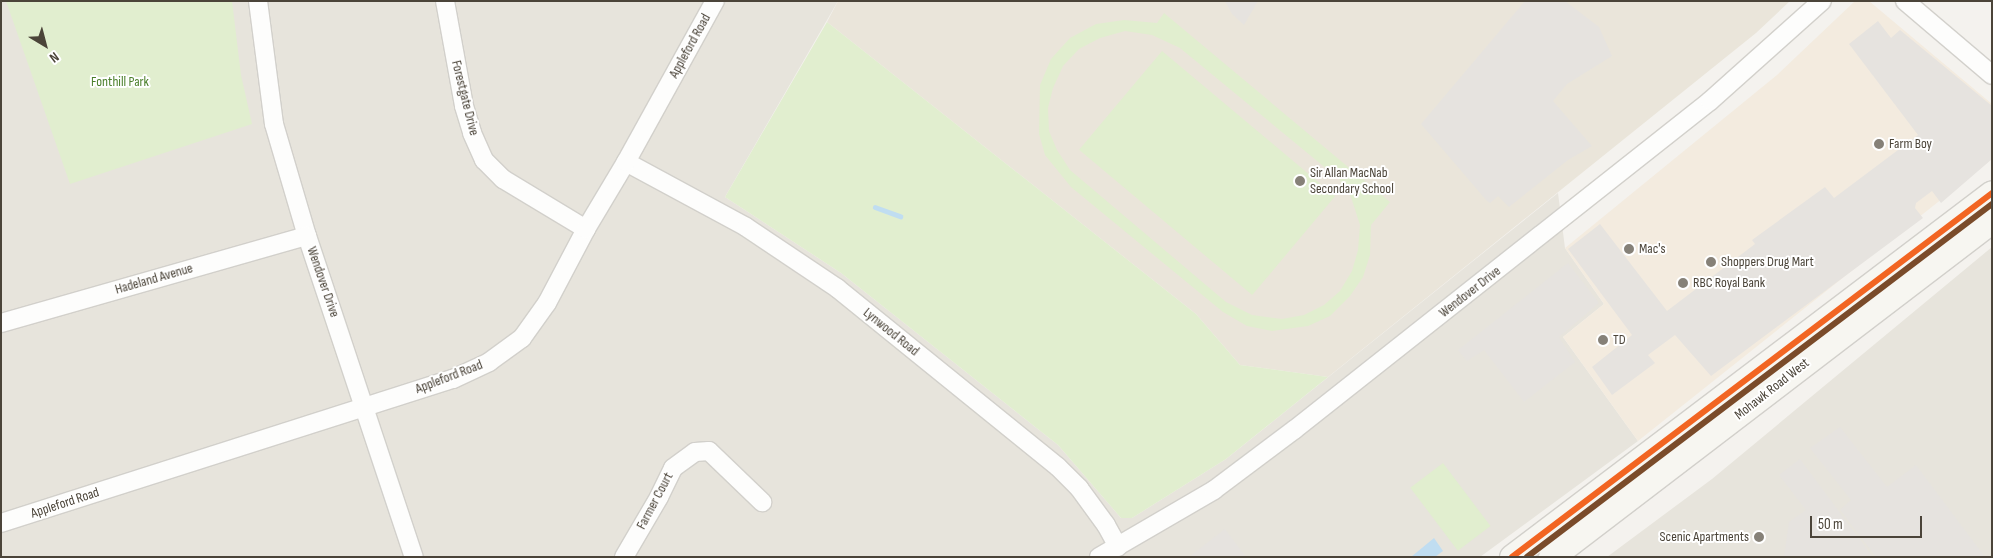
<!DOCTYPE html>
<html>
<head>
<meta charset="utf-8">
<style>
	body { margin:0 }
	#map { position:relative; width:1993px; height:558px; overflow:hidden; background:#f4f2ee; font-family:"Sofia Sans Condensed",sans-serif }
	div>[style] { position:absolute }
	[style*='--x'] { left:calc(var(--x)*1px); top:calc(var(--y)*1px); width:calc(var(--w)*1px); rotate:calc(var(--a)*1deg) }
	.residential>* { inset:0; background:#e7e4dc }
	.commercial>* { inset:0; background:#f3ebdf }
	.education>* { inset:0; background:#eae5da }
	.green>* { inset:0; background:#e1eecf; transform-origin:0 0 }
	.parking>* { inset:0; background:#e6e3df }
	.water>* { inset:0; background:#c0ddf1 }
	.stream>* { height:4.5px; margin:-2.25px; padding:0 2.25px; transform-origin:2.25px; border-radius:2.25px; background:#c0ddf1 }
	.roads { filter:drop-shadow(1px 0 #d2d0cb) drop-shadow(-1px 0 #d2d0cb) drop-shadow(0 1px #d2d0cb) drop-shadow(0 -1px #d2d0cb) }
	.minor>* { height:18px; margin:-9px; padding:0 9px; transform-origin:9px; border-radius:9px; background:#fdfdfc }
	.secondary>* { height:25px; margin:-12.5px; padding:0 12.5px; transform-origin:12.5px; border-radius:12.5px; background:#f7f6f1 }
	.bus-1>* { height:6px; margin:-3px; padding:0 3px; transform-origin:3px; border-radius:3px; background:#f26522 }
	.bus-2>* { height:6px; margin:-3px; padding:0 3px; transform-origin:3px; border-radius:3px; background:#7a4b2a }
	.dots>* { width:14px; height:14px; translate:-50% -50%; box-sizing:border-box; border:2px solid #fff; border-radius:50% }
	span { translate:-50% -50%; white-space:nowrap; text-align:center; line-height:1.15; -webkit-text-stroke:4px #fff; paint-order:stroke }
	.street-label { font-size:14px; color:#4b4439 }
	.park-label { font-size:14px; color:#4a7f2a }
	.poi-label { font-size:14px; color:#4b4439 }
	.left { translate:0 -50%; text-align:left }
	.right { translate:-100% -50%; text-align:right }
	.frame { position:absolute; inset:0; border:2px solid #4b4439; pointer-events:none }
	.north { position:absolute; left:20px; top:20px; width:50px; height:50px; -webkit-text-stroke:4px #fff; paint-order:stroke; rotate:143deg; font-size:14px; font-weight:700; line-height:20px; text-align:center; color:#4b4439 }
	.north::after { content:''; display:block; margin:auto; width:18px; height:22px; background:#4b4439; clip-path:polygon(50% 0,100% 100%,50% 72%,0 100%) }
	.scale { position:absolute; left:1810px; top:516px; width:112px; height:22px; box-sizing:border-box; border:2px solid #4b4439; border-top:0; padding-left:6px; font-size:15px; line-height:18px; white-space:nowrap; color:#4b4439; -webkit-text-stroke:4px #fff; paint-order:stroke }
</style>
</head>
<body>
<div id="map">
	<div class="residential">
		<div style="clip-path:polygon(1px 1px,838px 1px,725px 197px,841px 273px,1058px 445px,1121px 518px,1132px 518px,1226px 459px,1558px 193px,1565px 248px,1604px 304px,1563px 337px,1638px 441px,1480px 557px,1px 557px)"></div>
		<div style="clip-path:polygon(1992px 247px,1992px 557px,1607px 557px,1712px 479px)"></div>
	</div>
	<div class="commercial">
		<div style="clip-path:polygon(1855px 1px,1869px 1px,1992px 104px,1992px 159px,1638px 441px,1563px 337px,1604px 304px,1565px 248px,1777px 75px)"></div>
	</div>
	<div class="education">
		<div style="clip-path:polygon(838px 1px,1790px 1px,1756px 33px,1328px 377px,1240px 365px,1196px 314px,827px 22px)"></div>
	</div>
	<div class="green">
		<div style="clip-path:polygon(6px 1px,232px 1px,241px 75px,252px 124px,70px 184px)"></div>
		<div style="clip-path:polygon(evenodd,1164px 13px,1390px 202px,1371px 225px,1370px 255px,1363px 277px,1350px 296px,1330px 316px,1308px 326px,1272px 331px,1247px 326px,1223px 312px,1071px 187px,1045px 155px,1039px 134px,1040px 85px,1051px 59px,1070px 38px,1096px 24px,1124px 20px,1157px 23px,1164px 13px,1125px 31px,1152px 35px,1180px 48px,1339px 179px,1351px 197px,1360px 225px,1358px 250px,1352px 271px,1340px 291px,1324px 305px,1304px 315px,1282px 319px,1252px 315px,1226px 302px,1070px 170px,1057px 150px,1049px 131px,1048px 108px,1053px 88px,1063px 66px,1079px 49px,1100px 38px,1125px 31px)"></div>
		<div style="clip-path:polygon(827px 22px,1196px 314px,1240px 365px,1328px 377px,1226px 459px,1132px 518px,1121px 518px,1058px 445px,841px 273px,725px 197px)"></div>
		<div style="left:1162px;top:51px;width:226px;height:129px;rotate:40deg"></div>
		<div style="left:1443px;top:463px;width:79px;height:41px;rotate:53deg"></div>
	</div>
	<div class="parking">
		<div style="clip-path:polygon(1225px 1px,1258px 1px,1244px 25px,1232px 14px)"></div>
		<div style="clip-path:polygon(1525px 1px,1565px 1px,1599px 27px,1612px 56px,1567px 84px,1553px 101px,1592px 146px,1568px 160px,1509px 207px,1498px 196px,1490px 203px,1487px 201px,1421px 124px)"></div>
		<div style="clip-path:polygon(1878px 21px,1891px 38px,1900px 30px,1992px 106px,1992px 159px,1941px 203px,1932px 191px,1916px 203px,1915px 208px,1923px 218px,1711px 376px,1675px 335px,1648px 355px,1655px 363px,1612px 395px,1592px 367px,1632px 335px,1568px 249px,1600px 224px,1667px 311px,1755px 244px,1752px 240px,1825px 187px,1834px 198px,1918px 135px,1849px 44px)"></div>
		<div style="clip-path:polygon(1568px 263px,1599px 303px,1559px 337px,1575px 362px,1524px 402px,1484px 350px,1467px 361px,1458px 350px)"></div>
		<div style="clip-path:polygon(1840px 427px,1887px 487px,1916px 465px,1985px 557px,1876px 557px,1840px 510px,1851px 500px,1810px 448px)"></div>
		<div style="clip-path:polygon(1800px 459px,1873px 557px,1784px 557px,1789px 522px,1806px 510px,1779px 475px)"></div>
		<div style="clip-path:polygon(1225px 529px,1246px 557px,1189px 557px)"></div>
	</div>
	<div class="water">
		<div style="clip-path:polygon(1434px 538px,1443px 551px,1435px 557px,1411px 557px)"></div>
	</div>
	<div class="stream">
		<div style="--x:875;--y:207;--w:27;--a:20"></div>
	</div>
	<div class="roads">
		<div class="minor">
			<div style="--x:258;--y:1;--w:124;--a:82.6"></div>
			<div style="--x:274;--y:124;--w:117;--a:73.6"></div>
			<div style="--x:307;--y:236;--w:338;--a:71.6"></div>
			<div style="--x:445;--y:1;--w:107;--a:79.7"></div>
			<div style="--x:464;--y:106;--w:28;--a:73"></div>
			<div style="--x:472;--y:133;--w:30;--a:66"></div>
			<div style="--x:484;--y:160;--w:27;--a:45"></div>
			<div style="--x:503;--y:179;--w:97;--a:31.1"></div>
			<div style="--x:1905;--y:1;--w:114;--a:40.4"></div>
			<div style="--x:626;--y:162;--w:136;--a:28.4"></div>
			<div style="--x:746;--y:227;--w:110;--a:33.8"></div>
			<div style="--x:837;--y:288;--w:284;--a:39"></div>
			<div style="--x:1058;--y:467;--w:30;--a:45"></div>
			<div style="--x:1079;--y:488;--w:46;--a:53.9"></div>
			<div style="--x:1106;--y:525;--w:25;--a:61"></div>
			<div style="--x:1;--y:323;--w:318;--a:-15.9"></div>
			<div style="--x:1;--y:523;--w:474;--a:-17.7"></div>
			<div style="--x:453;--y:379;--w:40;--a:-25"></div>
			<div style="--x:489;--y:362;--w:41;--a:-36"></div>
			<div style="--x:522;--y:338;--w:43;--a:-54.5"></div>
			<div style="--x:547;--y:303;--w:84;--a:-62.2"></div>
			<div style="--x:586;--y:229;--w:78;--a:-59.2"></div>
			<div style="--x:626;--y:162;--w:184;--a:-61.1"></div>
			<div style="--x:624;--y:557;--w:69;--a:-59.7"></div>
			<div style="--x:659;--y:497;--w:32;--a:-64"></div>
			<div style="--x:673;--y:468;--w:27;--a:-36"></div>
			<div style="--x:695;--y:452;--w:14;--a:-4"></div>
			<div style="--x:709;--y:451;--w:74;--a:43.9"></div>
			<div style="--x:1099;--y:557;--w:133;--a:-30.2"></div>
			<div style="--x:1214;--y:490;--w:100;--a:-36.9"></div>
			<div style="--x:1294;--y:430;--w:530;--a:-38.34"></div>
			<div style="--x:1710;--y:101;--w:150;--a:-41.8"></div>
		</div>
		<div class="secondary">
			<div style="--x:1512;--y:557;--w:602;--a:-37.17"></div>
			<div style="--x:1551;--y:557;--w:555;--a:-37.39"></div>
		</div>
	</div>
	<div class="bus-1">
		<div style="--x:1512;--y:557;--w:602;--a:-37.17"></div>
	</div>
	<div class="bus-2">
		<div style="--x:1527;--y:557;--w:584;--a:-37.2"></div>
	</div>
	<div class="dots">
		<div style="left:1879px;top:144px;background:#868178"></div>
		<div style="left:1300px;top:181px;background:#868178"></div>
		<div style="left:1629px;top:249px;background:#868178"></div>
		<div style="left:1711px;top:262px;background:#868178"></div>
		<div style="left:1683px;top:283px;background:#868178"></div>
		<div style="left:1603px;top:340px;background:#868178"></div>
		<div style="left:1759px;top:537px;background:#868178"></div>
	</div>
	<div class="street-label">
		<span style="left:690px;top:46px;rotate:-61deg">Appleford Road</span>
		<span style="left:465px;top:98px;rotate:76deg">Forestgate Drive</span>
		<span style="left:154px;top:279px;rotate:-16deg">Hadeland Avenue</span>
		<span style="left:323px;top:282px;rotate:71deg">Wendover Drive</span>
		<span style="left:1470px;top:292px;rotate:-38deg">Wendover Drive</span>
		<span style="left:891px;top:332px;rotate:39deg">Lynwood Road</span>
		<span style="left:449px;top:377px;rotate:-21deg">Appleford Road</span>
		<span style="left:1772px;top:389px;rotate:-38deg">Mohawk Road West</span>
		<span style="left:655px;top:501px;rotate:-62deg">Farmer Court</span>
		<span style="left:65px;top:503px;rotate:-18deg">Appleford Road</span>
	</div>
	<div class="park-label">
		<span style="left:120px;top:82px">Fonthill Park</span>
	</div>
	<div class="poi-label">
		<span class="left" style="left:1889px;top:144px">Farm Boy</span>
		<span class="left" style="left:1310px;top:181px">Sir Allan MacNab<br>Secondary School</span>
		<span class="left" style="left:1639px;top:249px">Mac's</span>
		<span class="left" style="left:1721px;top:262px">Shoppers Drug Mart</span>
		<span class="left" style="left:1693px;top:283px">RBC Royal Bank</span>
		<span class="left" style="left:1613px;top:340px">TD</span>
		<span class="right" style="left:1749px;top:537px">Scenic Apartments</span>
	</div>
	<div class="frame"></div>
	<div class="north">N</div>
	<div class="scale">50 m</div>
</div>
</body>
</html>
